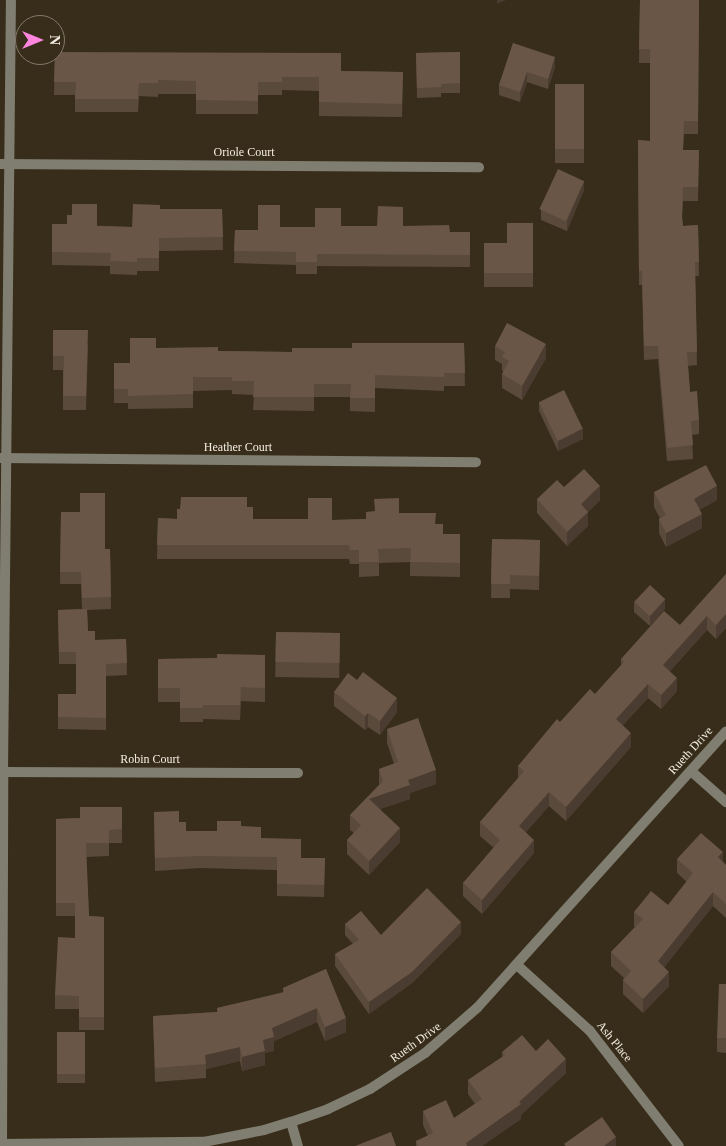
<!DOCTYPE html>
<html>
<head>
<meta charset="utf-8">
<style>
	body { margin:0 }
	#map { position:relative; width:726px; height:1146px; overflow:hidden; background:#382d1a; font-family:Georgia,serif }
	div>[style] { position:absolute }
	[style*='--x'] { left:calc(var(--x)*1px); top:calc(var(--y)*1px); width:calc(var(--w)*1px); rotate:calc(var(--a)*1deg) }
	.minor>* { height:10px; margin:-5px; padding:0 5px; transform-origin:5px; border-radius:5px; background:#807e71 }
	.wall>* { inset:0; background:#5a4a3c; transform-origin:0 0 }
	.shaded-wall>* { inset:0; background:#4a3c31 }
	.building>* { inset:0; background:#695646; transform-origin:0 0 }
	span { translate:-50% -50%; white-space:nowrap; text-align:center; line-height:1.15; -webkit-text-stroke:4px #382d1a; paint-order:stroke }
	.street-label { font-size:12px; color:#f4ede1 }
	.north { position:absolute; left:15px; top:15px; width:50px; height:50px; box-sizing:border-box; background:#382d1a; border:1px solid #837a6a; border-radius:50%; rotate:90deg; font-size:14px; font-weight:700; line-height:20px; text-align:center; color:#f4ede1 }
	.north::after { content:''; display:block; margin:auto; width:18px; height:22px; background:#ff85df; clip-path:polygon(50% 0,100% 100%,50% 72%,0 100%) }
</style>
</head>
<body>
<div id="map">
	<div class="minor">
		<div style="--x:0;--y:164;--w:479;--a:0.4"></div>
		<div style="--x:0;--y:458;--w:476;--a:0.5"></div>
		<div style="--x:691;--y:771;--w:47;--a:41.5"></div>
		<div style="--x:3;--y:772;--w:295;--a:0.2"></div>
		<div style="--x:517;--y:965;--w:98;--a:42.1"></div>
		<div style="--x:590;--y:1031;--w:145;--a:52.3"></div>
		<div style="--x:291;--y:1122;--w:25;--a:74"></div>
		<div style="--x:0;--y:1144;--w:204;--a:-0.6"></div>
		<div style="--x:204;--y:1142;--w:61;--a:-11.3"></div>
		<div style="--x:264;--y:1130;--w:28;--a:-17"></div>
		<div style="--x:291;--y:1122;--w:39;--a:-19"></div>
		<div style="--x:328;--y:1109;--w:47;--a:-25.5"></div>
		<div style="--x:370;--y:1089;--w:66;--a:-33.2"></div>
		<div style="--x:425;--y:1053;--w:69;--a:-40.9"></div>
		<div style="--x:477;--y:1008;--w:372;--a:-48"></div>
		<div style="--x:2;--y:1146;--w:374;--a:-89.8"></div>
		<div style="--x:3;--y:772;--w:772;--a:-89.41"></div>
	</div>
	<div class="wall">
		<div style="clip-path:polygon(640px 0,699px 0,698px 134px,684px 134px,683px 150px,699px 150px,698px 201px,683px 201px,682px 218px,683px 226px,698px 225px,699px 276px,695px 276px,697px 365px,688px 366px,690px 392px,699px 420px,699px 434px,692px 435px,693px 459px,667px 461px,658px 359px,644px 360px,642px 285px,639px 285px,638px 140px,650px 141px,650px 63px,639px 63px)"></div>
		<div style="clip-path:polygon(513px 43px,555px 67px,548px 89px,527px 82px,520px 102px,499px 95px,499px 85px)"></div>
		<div style="clip-path:polygon(460px 52px,460px 93px,441px 93px,441px 97px,417px 98px,416px 53px)"></div>
		<div style="clip-path:polygon(55px 55px,341px 71px,403px 72px,402px 117px,319px 116px,319px 91px,282px 90px,282px 95px,258px 95px,258px 114px,196px 114px,196px 94px,158px 94px,158px 97px,139px 96px,138px 112px,75px 112px,75px 95px,54px 95px)"></div>
		<div style="left:555px;top:84px;width:29px;height:79px"></div>
		<div style="clip-path:polygon(584px 190px,567px 231px,541px 220px,541px 210px)"></div>
		<div style="clip-path:polygon(160px 209px,222px 209px,223px 250px,159px 251px,159px 271px,137px 271px,137px 275px,110px 274px,110px 266px,52px 265px,52px 224px,132px 227px)"></div>
		<div style="clip-path:polygon(533px 223px,533px 287px,484px 287px,484px 243px,507px 243px)"></div>
		<div style="clip-path:polygon(341px 226px,403px 226px,450px 232px,470px 232px,470px 267px,317px 266px,317px 274px,296px 274px,296px 265px,234px 263px,235px 230px,258px 230px,280px 227px,315px 227px)"></div>
		<div style="clip-path:polygon(53px 330px,88px 345px,86px 410px,63px 410px,63px 370px,53px 370px)"></div>
		<div style="clip-path:polygon(464px 343px,465px 386px,444px 386px,444px 391px,375px 388px,375px 412px,350px 411px,350px 397px,314px 397px,314px 411px,253px 410px,254px 395px,232px 394px,232px 390px,193px 391px,193px 408px,128px 409px,128px 403px,114px 403px,114px 363px,130px 363px,156px 348px,218px 351px,292px 352px)"></div>
		<div style="clip-path:polygon(495px 346px,546px 358px,522px 400px,502px 388px,502px 374px,504px 372px,502px 371px,502px 364px,495px 360px)"></div>
		<div style="clip-path:polygon(539px 402px,583px 439px,558px 451px,539px 411px)"></div>
		<div style="clip-path:polygon(564px 487px,600px 500px,588px 512px,588px 526px,567px 546px,537px 513px,537px 499px)"></div>
		<div style="clip-path:polygon(654px 492px,717px 500px,699px 510px,702px 528px,666px 547px,659px 533px,659px 519px,660px 518px,654px 507px)"></div>
		<div style="clip-path:polygon(247px 507px,253px 519px,332px 520px,366px 519px,399px 513px,436px 524px,443px 534px,460px 534px,460px 577px,410px 576px,410px 562px,379px 563px,379px 576px,359px 577px,359px 564px,350px 564px,349px 559px,157px 559px,158px 518px,177px 519px)"></div>
		<div style="clip-path:polygon(61px 512px,105px 549px,110px 549px,111px 609px,87px 610px,88px 631px,95px 640px,126px 639px,127px 675px,106px 676px,106px 730px,58px 729px,58px 694px,76px 694px,76px 664px,59px 664px,58px 610px,82px 609px,81px 584px,60px 584px)"></div>
		<div style="clip-path:polygon(492px 539px,540px 540px,539px 590px,510px 589px,510px 598px,491px 598px)"></div>
		<div style="clip-path:polygon(726px 574px,726px 628px,716px 639px,707px 630px,670px 671px,677px 691px,661px 709px,648px 698px,623px 725px,631px 747px,566px 821px,549px 806px,526px 832px,534px 853px,482px 914px,463px 896px,463px 883px,494px 848px,480px 836px,480px 822px,518px 779px,518px 766px,560px 722px,595px 694px,621px 665px,621px 659px,680px 625px)"></div>
		<div style="clip-path:polygon(634px 602px,665px 609px,650px 626px,634px 612px)"></div>
		<div style="left:276px;top:632px;width:64px;height:45px;rotate:1deg"></div>
		<div style="clip-path:polygon(265px 655px,265px 702px,241px 701px,240px 720px,203px 719px,203px 722px,180px 722px,180px 702px,158px 702px,158px 659px,217px 658px)"></div>
		<div style="clip-path:polygon(357px 680px,397px 712px,380px 735px,368px 727px,365px 730px,334px 706px,334px 692px)"></div>
		<div style="clip-path:polygon(387px 729px,436px 784px,410px 793px,410px 799px,380px 809px,400px 842px,369px 875px,347px 854px,347px 840px,354px 833px,350px 830px,350px 815px,379px 785px,379px 769px,394px 764px,387px 743px)"></div>
		<div style="clip-path:polygon(122px 807px,122px 843px,109px 843px,109px 856px,86px 857px,89px 916px,104px 917px,104px 1030px,79px 1030px,79px 1009px,55px 1009px,55px 995px,75px 938px,75px 916px,56px 916px,56px 819px,80px 818px)"></div>
		<div style="clip-path:polygon(154px 812px,179px 822px,186px 831px,217px 831px,241px 826px,261px 838px,301px 858px,325px 858px,324px 897px,277px 896px,277px 870px,200px 868px,155px 871px)"></div>
		<div style="clip-path:polygon(677px 859px,723px 862px,726px 865px,726px 918px,713px 906px,664px 967px,669px 986px,643px 1013px,623px 994px,623px 980px,624px 978px,611px 966px,611px 952px,635px 927px,634px 926px,634px 912px,668px 905px,687px 882px,677px 873px)"></div>
		<div style="clip-path:polygon(345px 924px,381px 935px,461px 934px,412px 983px,369px 1014px,335px 966px,335px 954px,353px 944px,345px 935px)"></div>
		<div style="clip-path:polygon(326px 969px,346px 1032px,325px 1041px,317px 1022px,274px 1041px,274px 1051px,265px 1053px,265px 1065px,242px 1071px,240px 1061px,206px 1069px,206px 1078px,155px 1082px,153px 1016px,217px 1012px,217px 1008px,283px 993px,283px 988px)"></div>
		<div style="clip-path:polygon(726px 984px,726px 1053px,717px 1052px,717px 1038px)"></div>
		<div style="left:57px;top:1032px;width:28px;height:51px"></div>
		<div style="clip-path:polygon(536px 1051px,566px 1073px,521px 1115px,521px 1119px,482px 1146px,416px 1146px,416px 1141px,428px 1136px,423px 1125px,423px 1111px,454px 1118px,475px 1104px,468px 1094px,468px 1080px,502px 1057px,502px 1052px)"></div>
	</div>
	<div class="shaded-wall">
		<div style="clip-path:polygon(497px 0,506px 0,497px 4px)"></div>
		<div style="clip-path:polygon(555px 57px,555px 67px,548px 89px,548px 79px)"></div>
		<div style="clip-path:polygon(527px 72px,527px 82px,520px 102px,520px 92px)"></div>
		<div style="clip-path:polygon(584px 181px,584px 190px,567px 231px,567px 221px)"></div>
		<div style="clip-path:polygon(546px 344px,546px 358px,522px 400px,522px 386px)"></div>
		<div style="clip-path:polygon(583px 429px,583px 439px,558px 451px,558px 441px)"></div>
		<div style="clip-path:polygon(600px 486px,600px 500px,581px 518px,581px 504px)"></div>
		<div style="clip-path:polygon(717px 486px,717px 500px,694px 513px,694px 499px)"></div>
		<div style="clip-path:polygon(588px 512px,588px 526px,567px 546px,567px 532px)"></div>
		<div style="clip-path:polygon(702px 514px,702px 528px,666px 547px,666px 533px)"></div>
		<div style="clip-path:polygon(665px 599px,665px 609px,650px 626px,650px 616px)"></div>
		<div style="clip-path:polygon(726px 614px,726px 628px,716px 639px,716px 625px)"></div>
		<div style="clip-path:polygon(707px 616px,707px 630px,663px 679px,663px 665px)"></div>
		<div style="clip-path:polygon(677px 678px,677px 691px,661px 709px,661px 695px)"></div>
		<div style="clip-path:polygon(648px 684px,648px 698px,616px 733px,616px 719px)"></div>
		<div style="clip-path:polygon(397px 698px,397px 712px,380px 735px,380px 721px)"></div>
		<div style="clip-path:polygon(368px 713px,368px 727px,365px 730px,365px 716px)"></div>
		<div style="clip-path:polygon(631px 733px,631px 747px,566px 821px,566px 807px)"></div>
		<div style="clip-path:polygon(436px 770px,436px 784px,410px 793px,410px 799px,369px 813px,369px 799px,408px 780px)"></div>
		<div style="clip-path:polygon(549px 792px,549px 806px,519px 840px,519px 826px)"></div>
		<div style="clip-path:polygon(400px 828px,400px 842px,369px 875px,369px 861px)"></div>
		<div style="clip-path:polygon(534px 840px,534px 853px,482px 914px,482px 900px)"></div>
		<div style="clip-path:polygon(723px 852px,723px 867px,718px 857px)"></div>
		<div style="clip-path:polygon(713px 892px,713px 906px,658px 975px,658px 961px)"></div>
		<div style="clip-path:polygon(461px 922px,461px 934px,412px 983px,369px 1014px,369px 1002px)"></div>
		<div style="clip-path:polygon(669px 972px,669px 986px,643px 1013px,643px 999px)"></div>
		<div style="clip-path:polygon(317px 1008px,317px 1022px,274px 1041px,274px 1051px,265px 1053px,265px 1065px,242px 1071px,242px 1057px,263px 1040px,272px 1028px)"></div>
		<div style="clip-path:polygon(346px 1018px,346px 1032px,325px 1041px,325px 1027px)"></div>
		<div style="clip-path:polygon(240px 1047px,240px 1061px,206px 1069px,205px 1055px)"></div>
		<div style="clip-path:polygon(566px 1059px,566px 1073px,521px 1115px,521px 1119px,482px 1146px,466px 1146px,466px 1143px,519px 1102px)"></div>
		<div style="clip-path:polygon(616px 1137px,616px 1146px,604px 1146px)"></div>
	</div>
	<div class="building">
		<div style="clip-path:polygon(640px 0,699px 0,698px 121px,684px 121px,683px 150px,699px 150px,698px 187px,683px 187px,682px 216px,683px 226px,698px 225px,699px 262px,695px 262px,697px 352px,687px 352px,690px 392px,697px 391px,699px 420px,691px 421px,693px 445px,667px 448px,658px 346px,644px 346px,642px 271px,639px 271px,638px 140px,650px 141px,650px 49px,639px 49px)"></div>
		<div style="clip-path:polygon(513px 43px,555px 57px,548px 79px,527px 72px,520px 92px,499px 85px)"></div>
		<div style="clip-path:polygon(55px 52px,341px 53px,341px 71px,403px 72px,402px 104px,319px 102px,319px 77px,282px 77px,282px 82px,258px 82px,258px 101px,196px 100px,196px 81px,158px 80px,158px 83px,139px 83px,138px 99px,75px 99px,76px 82px,54px 82px)"></div>
		<div style="clip-path:polygon(460px 52px,460px 83px,441px 84px,441px 87px,417px 88px,416px 53px)"></div>
		<div style="left:555px;top:84px;width:29px;height:65px"></div>
		<div style="left:558px;top:169px;width:29px;height:44px;rotate:25deg"></div>
		<div style="clip-path:polygon(72px 204px,97px 204px,97px 226px,132px 227px,133px 204px,160px 205px,160px 209px,222px 209px,223px 237px,159px 238px,159px 258px,137px 258px,137px 262px,110px 261px,111px 253px,52px 252px,52px 224px,67px 224px,67px 215px,72px 215px)"></div>
		<div style="clip-path:polygon(258px 205px,280px 205px,280px 227px,315px 227px,315px 208px,341px 208px,341px 226px,377px 226px,378px 206px,403px 207px,403px 226px,449px 225px,450px 232px,470px 232px,470px 255px,317px 254px,317px 262px,296px 262px,296px 252px,234px 251px,235px 230px,258px 230px)"></div>
		<div style="clip-path:polygon(507px 223px,533px 223px,533px 273px,484px 273px,484px 243px,507px 243px)"></div>
		<div style="clip-path:polygon(507px 323px,546px 344px,522px 386px,502px 374px,509px 361px,502px 357px,505px 352px,495px 346px)"></div>
		<div style="clip-path:polygon(53px 330px,88px 330px,86px 396px,63px 396px,64px 356px,53px 356px)"></div>
		<div style="clip-path:polygon(130px 338px,156px 338px,156px 348px,218px 347px,218px 351px,292px 352px,292px 348px,352px 348px,352px 343px,464px 343px,465px 373px,444px 373px,444px 377px,375px 375px,375px 398px,350px 398px,351px 384px,314px 384px,314px 397px,253px 397px,254px 381px,232px 381px,232px 377px,193px 377px,193px 394px,128px 396px,128px 389px,114px 389px,114px 363px,130px 363px)"></div>
		<div style="left:564px;top:390px;width:43px;height:28px;rotate:64deg"></div>
		<div style="clip-path:polygon(706px 465px,717px 486px,694px 499px,702px 514px,666px 533px,659px 519px,666px 515px,654px 492px)"></div>
		<div style="clip-path:polygon(584px 469px,600px 486px,581px 504px,588px 512px,567px 532px,537px 499px,557px 480px,564px 487px)"></div>
		<div style="clip-path:polygon(80px 493px,105px 493px,105px 549px,110px 549px,111px 597px,82px 598px,81px 572px,60px 572px,61px 512px,80px 512px)"></div>
		<div style="clip-path:polygon(181px 497px,247px 497px,247px 507px,253px 507px,253px 519px,308px 519px,308px 498px,332px 498px,332px 520px,366px 519px,366px 512px,375px 511px,374px 499px,399px 498px,399px 513px,436px 513px,435px 524px,443px 524px,443px 534px,460px 534px,460px 563px,410px 562px,411px 548px,378px 549px,379px 562px,359px 562px,359px 550px,350px 550px,349px 545px,157px 545px,158px 518px,177px 519px,177px 509px,180px 509px)"></div>
		<div style="clip-path:polygon(492px 539px,540px 540px,539px 576px,510px 575px,510px 584px,491px 584px)"></div>
		<div style="clip-path:polygon(726px 574px,726px 614px,716px 625px,707px 616px,663px 665px,677px 678px,661px 695px,648px 684px,616px 719px,631px 733px,566px 807px,549px 792px,519px 826px,534px 840px,482px 900px,463px 883px,500px 840px,480px 822px,524px 771px,518px 766px,557px 719px,560px 722px,590px 689px,595px 694px,624px 662px,621px 659px,664px 611px,680px 625px)"></div>
		<div style="left:650px;top:585px;width:21px;height:23px;rotate:43deg"></div>
		<div style="clip-path:polygon(87px 609px,88px 631px,95px 631px,95px 640px,126px 639px,127px 663px,106px 664px,106px 718px,58px 717px,58px 694px,76px 694px,76px 652px,59px 652px,58px 610px)"></div>
		<div style="left:276px;top:632px;width:64px;height:30px;rotate:1deg"></div>
		<div style="clip-path:polygon(217px 654px,265px 655px,265px 688px,241px 687px,240px 705px,203px 705px,203px 708px,180px 708px,180px 688px,158px 688px,158px 659px,217px 658px)"></div>
		<div style="clip-path:polygon(363px 672px,397px 698px,380px 721px,368px 713px,365px 716px,334px 692px,348px 673px,357px 680px)"></div>
		<div style="clip-path:polygon(418px 718px,436px 770px,408px 780px,410px 785px,369px 799px,400px 828px,369px 861px,347px 840px,361px 825px,350px 815px,383px 781px,379px 769px,398px 762px,387px 729px)"></div>
		<div style="clip-path:polygon(80px 807px,122px 807px,122px 829px,109px 830px,109px 843px,86px 843px,89px 916px,104px 917px,104px 1017px,79px 1017px,79px 996px,55px 995px,58px 937px,75px 938px,75px 903px,56px 903px,56px 819px,80px 818px)"></div>
		<div style="clip-path:polygon(179px 811px,179px 822px,186px 822px,186px 831px,217px 831px,217px 821px,241px 821px,241px 826px,261px 827px,261px 838px,301px 839px,301px 858px,325px 858px,324px 885px,277px 884px,277px 857px,200px 856px,155px 858px,154px 812px)"></div>
		<div style="clip-path:polygon(701px 833px,723px 852px,718px 857px,726px 865px,726px 904px,713px 892px,658px 961px,669px 972px,643px 999px,623px 980px,631px 971px,611px 952px,643px 919px,634px 912px,651px 891px,668px 905px,693px 873px,677px 859px)"></div>
		<div style="clip-path:polygon(427px 888px,461px 922px,412px 972px,369px 1002px,335px 954px,359px 940px,345px 924px,361px 911px,381px 935px)"></div>
		<div style="clip-path:polygon(326px 969px,346px 1018px,325px 1027px,317px 1008px,272px 1028px,274px 1037px,263px 1040px,265px 1051px,242px 1057px,240px 1047px,205px 1055px,206px 1064px,155px 1068px,153px 1016px,218px 1012px,217px 1008px,284px 992px,283px 988px)"></div>
		<div style="clip-path:polygon(719px 984px,726px 984px,726px 1038px,717px 1038px)"></div>
		<div style="left:57px;top:1032px;width:28px;height:42px"></div>
		<div style="clip-path:polygon(522px 1035px,536px 1051px,548px 1039px,566px 1059px,519px 1102px,521px 1104px,466px 1143px,467px 1146px,418px 1146px,416px 1141px,433px 1133px,423px 1111px,446px 1100px,454px 1118px,482px 1099px,468px 1080px,505px 1055px,502px 1052px)"></div>
		<div style="clip-path:polygon(602px 1117px,616px 1137px,604px 1146px,566px 1146px,564px 1144px)"></div>
		<div style="clip-path:polygon(391px 1132px,396px 1146px,355px 1146px)"></div>
	</div>
	<div class="street-label">
		<span style="left:244px;top:153px">Oriole Court</span>
		<span style="left:238px;top:448px">Heather Court</span>
		<span style="left:691px;top:751px;rotate:-48deg">Rueth Drive</span>
		<span style="left:150px;top:760px">Robin Court</span>
		<span style="left:614px;top:1042px;rotate:51deg">Ash Place</span>
		<span style="left:416px;top:1043px;rotate:-36deg">Rueth Drive</span>
	</div>
	<div class="north">N</div>
</div>
</body>
</html>
